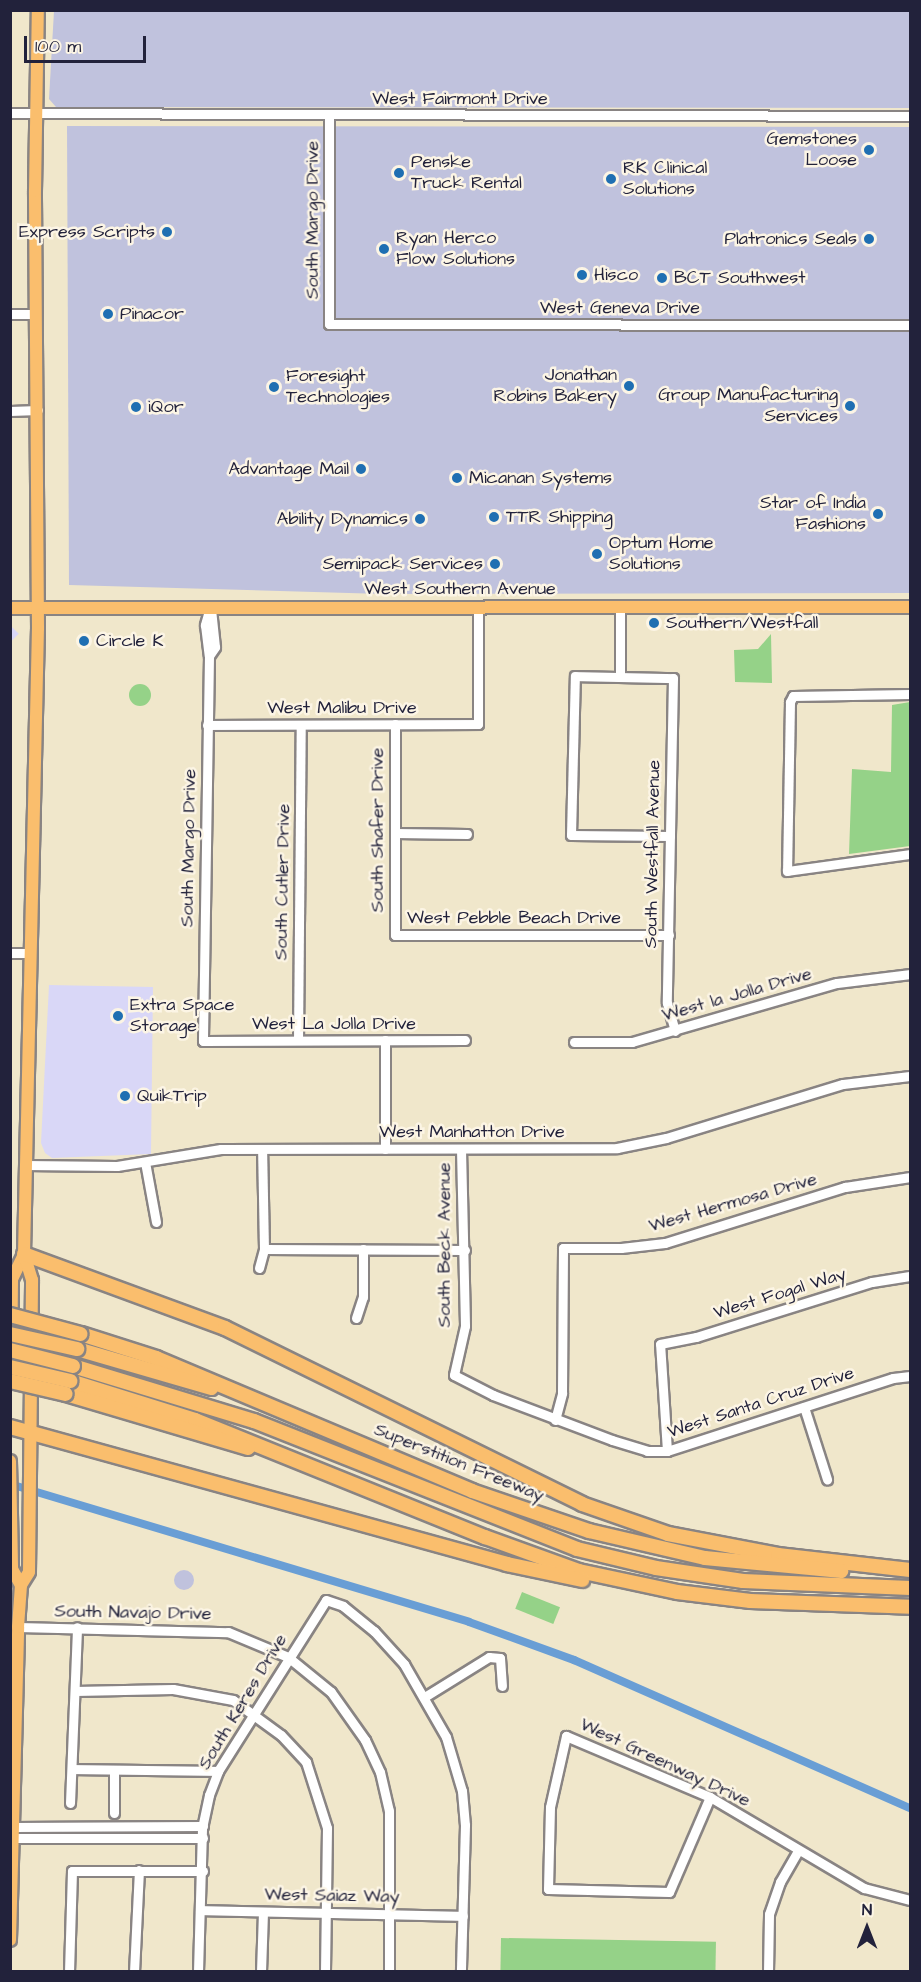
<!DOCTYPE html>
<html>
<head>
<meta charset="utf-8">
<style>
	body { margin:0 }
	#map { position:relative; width:921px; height:1982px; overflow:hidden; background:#f0e7cb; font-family:"Architects Daughter",sans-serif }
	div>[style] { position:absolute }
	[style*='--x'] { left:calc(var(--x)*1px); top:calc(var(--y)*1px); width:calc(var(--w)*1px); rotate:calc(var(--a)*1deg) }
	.built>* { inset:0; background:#d9d7f7; transform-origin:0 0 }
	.industrial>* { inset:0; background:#c0c2dd }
	.round { border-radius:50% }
	.green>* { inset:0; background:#95d288; transform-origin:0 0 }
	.canal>* { height:8px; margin:-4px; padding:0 4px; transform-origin:4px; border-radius:4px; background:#699ed5 }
	.roads { filter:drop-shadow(2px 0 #898483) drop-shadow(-2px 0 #898483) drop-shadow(0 2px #898483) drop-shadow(0 -2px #898483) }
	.minor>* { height:9px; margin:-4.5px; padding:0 4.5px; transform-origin:4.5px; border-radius:4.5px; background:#fff }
	.major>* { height:12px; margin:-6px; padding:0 6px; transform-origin:6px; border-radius:6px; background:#fabe6d }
	.highway>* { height:14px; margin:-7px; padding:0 7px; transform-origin:7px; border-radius:7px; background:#fabe6d }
	.bridges { filter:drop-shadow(2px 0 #898483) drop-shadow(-2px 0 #898483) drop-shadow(0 2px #898483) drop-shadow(0 -2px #898483) }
	.highway-bridge>* { height:14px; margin:-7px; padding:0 7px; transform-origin:7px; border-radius:7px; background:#fabe6d }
	.dots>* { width:16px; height:16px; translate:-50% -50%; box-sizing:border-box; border:3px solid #fcf5e5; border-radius:50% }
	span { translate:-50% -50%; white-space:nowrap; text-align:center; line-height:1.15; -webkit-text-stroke:5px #fcf5e5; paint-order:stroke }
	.street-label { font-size:18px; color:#22223b }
	.poi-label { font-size:18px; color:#22223b }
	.right { translate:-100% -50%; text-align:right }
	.left { translate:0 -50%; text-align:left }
	.frame { position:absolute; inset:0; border:12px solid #22223b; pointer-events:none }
	.north { position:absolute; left:837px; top:1898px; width:60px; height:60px; -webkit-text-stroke:4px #fcf5e5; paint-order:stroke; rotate:0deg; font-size:16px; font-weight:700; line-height:24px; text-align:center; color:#22223b }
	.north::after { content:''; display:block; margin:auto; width:21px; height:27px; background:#22223b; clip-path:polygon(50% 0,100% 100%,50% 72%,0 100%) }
	.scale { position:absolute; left:24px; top:36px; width:122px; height:27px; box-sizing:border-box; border:3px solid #22223b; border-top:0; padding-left:8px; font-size:18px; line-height:21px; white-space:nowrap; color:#22223b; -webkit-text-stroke:4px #fcf5e5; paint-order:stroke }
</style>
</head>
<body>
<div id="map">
	<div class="built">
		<div style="left:11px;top:626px;width:11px;height:204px;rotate:45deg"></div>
		<div style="clip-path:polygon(49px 985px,153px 987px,151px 1154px,52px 1158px,45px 1153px,41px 1143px)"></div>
	</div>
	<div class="industrial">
		<div style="clip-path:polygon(54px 11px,910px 11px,910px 108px,56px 107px,49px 99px)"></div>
		<div style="clip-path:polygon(67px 126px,910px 127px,910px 593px,383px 594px,69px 585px)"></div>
		<div class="round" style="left:174px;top:1570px;width:20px;height:20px"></div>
	</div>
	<div class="green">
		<div style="clip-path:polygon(771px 634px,772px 683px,735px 682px,734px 650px,758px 649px)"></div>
		<div class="round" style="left:129px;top:684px;width:22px;height:22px"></div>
		<div style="clip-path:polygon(910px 702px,910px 846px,849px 854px,852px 769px,891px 772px,892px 705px)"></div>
		<div style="left:522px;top:1592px;width:41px;height:18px;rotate:22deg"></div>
		<div style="left:501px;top:1938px;width:215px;height:33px;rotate:1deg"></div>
	</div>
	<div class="canal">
		<div style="--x:10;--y:1484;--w:479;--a:16.7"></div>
		<div style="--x:469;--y:1622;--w:112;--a:19.9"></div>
		<div style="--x:574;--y:1660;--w:367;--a:23.8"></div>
	</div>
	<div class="roads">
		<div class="minor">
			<div style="--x:10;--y:113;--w:900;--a:0.19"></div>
			<div style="--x:329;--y:116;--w:208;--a:90"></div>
			<div style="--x:329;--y:324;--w:581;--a:0.1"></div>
			<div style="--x:10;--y:314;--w:26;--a:0"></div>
			<div style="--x:10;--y:411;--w:28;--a:-2"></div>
			<div style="--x:210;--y:607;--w:19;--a:106"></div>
			<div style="--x:205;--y:625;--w:31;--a:83"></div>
			<div style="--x:209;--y:656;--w:385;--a:90.9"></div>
			<div style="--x:203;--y:1041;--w:262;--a:-0.2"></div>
			<div style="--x:620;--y:607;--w:69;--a:90"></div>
			<div style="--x:209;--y:656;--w:11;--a:-56"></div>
			<div style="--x:215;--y:647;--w:38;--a:-96"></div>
			<div style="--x:910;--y:694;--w:117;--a:179"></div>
			<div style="--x:793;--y:696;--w:7;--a:117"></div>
			<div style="--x:790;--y:702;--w:169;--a:91"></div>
			<div style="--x:787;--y:871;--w:124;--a:-7.9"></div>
			<div style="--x:395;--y:724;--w:211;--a:90"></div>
			<div style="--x:395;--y:935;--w:274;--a:0"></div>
			<div style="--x:207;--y:725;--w:271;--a:-0.2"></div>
			<div style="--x:478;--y:724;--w:116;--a:-90"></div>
			<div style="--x:395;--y:833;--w:72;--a:0.8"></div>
			<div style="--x:670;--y:836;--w:99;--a:-179.4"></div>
			<div style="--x:571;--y:835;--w:159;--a:-88.6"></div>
			<div style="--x:575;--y:676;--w:98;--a:1.2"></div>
			<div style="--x:673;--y:678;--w:325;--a:91.1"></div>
			<div style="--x:667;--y:1003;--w:29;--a:74"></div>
			<div style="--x:10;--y:953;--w:21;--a:0"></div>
			<div style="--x:298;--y:1040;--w:315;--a:-89.5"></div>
			<div style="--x:385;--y:1040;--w:109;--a:90"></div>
			<div style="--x:574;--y:1042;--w:58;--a:0"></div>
			<div style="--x:632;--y:1042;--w:213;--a:-16.1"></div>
			<div style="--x:837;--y:983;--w:74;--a:-7"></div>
			<div style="--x:461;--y:1149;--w:177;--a:88.7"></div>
			<div style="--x:465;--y:1326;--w:50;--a:102.7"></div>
			<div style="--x:454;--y:1375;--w:44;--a:27.1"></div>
			<div style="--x:493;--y:1395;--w:127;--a:20.7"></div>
			<div style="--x:612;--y:1440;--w:37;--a:17"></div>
			<div style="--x:647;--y:1451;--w:20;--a:0"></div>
			<div style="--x:667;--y:1451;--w:237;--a:-17.9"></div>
			<div style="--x:893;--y:1378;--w:17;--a:-7"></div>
			<div style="--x:145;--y:1162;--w:61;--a:79.6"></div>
			<div style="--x:25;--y:1165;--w:92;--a:0.6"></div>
			<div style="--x:117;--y:1166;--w:105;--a:-9.3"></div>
			<div style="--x:221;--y:1149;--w:396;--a:-0.1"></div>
			<div style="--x:617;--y:1148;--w:50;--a:-11.5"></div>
			<div style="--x:666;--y:1138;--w:185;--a:-17"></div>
			<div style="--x:843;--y:1084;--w:67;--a:-6.8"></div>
			<div style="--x:264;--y:1249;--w:201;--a:0.3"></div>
			<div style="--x:259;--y:1268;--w:20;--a:-75"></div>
			<div style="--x:264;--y:1249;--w:100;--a:-91.1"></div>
			<div style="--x:356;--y:1318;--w:22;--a:-72"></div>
			<div style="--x:363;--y:1297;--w:48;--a:-90"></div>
			<div style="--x:804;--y:1407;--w:76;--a:72.3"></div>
			<div style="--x:555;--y:1420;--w:28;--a:-75"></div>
			<div style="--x:562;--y:1393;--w:145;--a:-89.6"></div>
			<div style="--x:563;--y:1248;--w:58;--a:0"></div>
			<div style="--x:621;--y:1248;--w:44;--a:-6.5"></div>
			<div style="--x:665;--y:1243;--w:189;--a:-17.3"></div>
			<div style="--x:845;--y:1187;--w:66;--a:-8.7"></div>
			<div style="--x:667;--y:1451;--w:107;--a:-93.7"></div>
			<div style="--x:660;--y:1344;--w:37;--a:-11"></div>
			<div style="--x:696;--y:1337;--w:184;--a:-17.4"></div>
			<div style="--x:872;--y:1282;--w:38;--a:-9"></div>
			<div style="--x:18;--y:1627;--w:210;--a:1.4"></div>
			<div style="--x:228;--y:1632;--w:65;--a:22.6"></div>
			<div style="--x:288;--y:1657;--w:55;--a:39.1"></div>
			<div style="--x:331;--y:1692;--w:59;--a:54.7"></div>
			<div style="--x:365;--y:1740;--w:35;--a:65"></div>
			<div style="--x:380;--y:1772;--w:40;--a:77"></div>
			<div style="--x:389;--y:1811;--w:161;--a:90"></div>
			<div style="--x:75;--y:1691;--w:98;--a:-1.2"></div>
			<div style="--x:173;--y:1689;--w:61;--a:10.4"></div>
			<div style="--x:233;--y:1700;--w:59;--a:36.1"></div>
			<div style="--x:281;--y:1735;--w:37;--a:47"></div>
			<div style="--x:306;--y:1762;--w:69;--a:72.3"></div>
			<div style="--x:327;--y:1828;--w:144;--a:90.8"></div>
			<div style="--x:426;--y:1696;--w:74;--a:-31.8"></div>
			<div style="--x:489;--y:1657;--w:11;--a:5"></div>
			<div style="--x:500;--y:1658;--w:28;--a:86"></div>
			<div style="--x:73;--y:1769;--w:145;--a:0.8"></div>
			<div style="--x:710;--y:1797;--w:103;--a:113.3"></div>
			<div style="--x:669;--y:1892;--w:121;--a:-178.6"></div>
			<div style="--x:548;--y:1889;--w:82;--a:-88.6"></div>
			<div style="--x:550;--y:1807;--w:73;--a:-77.3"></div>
			<div style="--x:566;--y:1736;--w:156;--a:23"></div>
			<div style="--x:710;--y:1797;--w:179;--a:30.6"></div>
			<div style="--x:864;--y:1888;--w:48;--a:14.6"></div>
			<div style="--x:70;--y:1803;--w:176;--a:-87.7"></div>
			<div style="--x:114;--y:1813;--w:43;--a:-90"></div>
			<div style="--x:14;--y:1827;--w:189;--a:-0.3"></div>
			<div style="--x:14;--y:1838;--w:189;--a:0"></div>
			<div style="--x:200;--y:1910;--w:263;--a:1.3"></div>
			<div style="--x:69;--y:1972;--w:101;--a:-88.3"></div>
			<div style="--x:72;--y:1871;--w:131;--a:0"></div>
			<div style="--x:134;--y:1972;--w:102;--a:-87.2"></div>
			<div style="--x:198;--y:1972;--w:144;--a:-88.4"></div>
			<div style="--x:202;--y:1828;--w:34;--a:-78"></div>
			<div style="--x:209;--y:1795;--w:26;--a:-69"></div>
			<div style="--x:218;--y:1771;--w:202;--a:-57.7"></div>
			<div style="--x:326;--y:1600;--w:18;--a:19"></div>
			<div style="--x:343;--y:1606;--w:40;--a:39"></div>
			<div style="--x:374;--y:1631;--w:45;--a:47.7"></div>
			<div style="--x:404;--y:1664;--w:84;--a:60.1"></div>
			<div style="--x:446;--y:1737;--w:56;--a:73.5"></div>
			<div style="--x:462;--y:1791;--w:34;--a:85"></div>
			<div style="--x:465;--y:1825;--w:147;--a:91.6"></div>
			<div style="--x:261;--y:1972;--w:60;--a:-88.1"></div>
			<div style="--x:768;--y:1972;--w:58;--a:-89"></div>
			<div style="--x:769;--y:1914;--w:34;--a:-71"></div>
			<div style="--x:780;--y:1882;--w:36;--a:-60"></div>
		</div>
		<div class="major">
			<div style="--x:10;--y:608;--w:900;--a:-0.06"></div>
			<div style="--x:11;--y:1376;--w:97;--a:-89.4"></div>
			<div style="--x:12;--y:1279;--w:28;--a:-64"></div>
			<div style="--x:10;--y:1461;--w:108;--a:88.9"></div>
			<div style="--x:12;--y:1569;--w:18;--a:61"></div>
			<div style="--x:10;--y:1940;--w:313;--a:-88.5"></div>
			<div style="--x:18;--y:1627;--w:42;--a:-85.9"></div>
			<div style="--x:21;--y:1585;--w:15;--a:-58"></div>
			<div style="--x:29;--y:1572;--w:292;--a:-89.4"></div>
			<div style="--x:32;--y:1280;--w:27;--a:-107"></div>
			<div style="--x:24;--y:1254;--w:626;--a:-88.72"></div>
			<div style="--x:38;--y:628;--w:437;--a:-90.4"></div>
			<div style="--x:35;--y:191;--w:181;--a:-89.1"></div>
		</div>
		<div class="highway">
			<div style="--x:24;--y:1254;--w:214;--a:20.2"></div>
			<div style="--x:225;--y:1328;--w:398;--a:26.2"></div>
			<div style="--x:582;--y:1504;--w:91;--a:19.2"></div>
			<div style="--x:668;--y:1534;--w:112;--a:10.8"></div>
			<div style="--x:778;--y:1555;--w:133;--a:6.5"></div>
			<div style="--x:81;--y:1334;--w:79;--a:17.7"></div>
			<div style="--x:156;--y:1358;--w:343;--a:22.8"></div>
			<div style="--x:472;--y:1491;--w:124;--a:18.9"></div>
			<div style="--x:589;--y:1531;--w:119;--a:13.1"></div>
			<div style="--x:705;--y:1558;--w:137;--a:5.5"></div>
			<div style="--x:77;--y:1349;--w:140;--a:16.2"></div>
			<div style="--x:73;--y:1366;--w:189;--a:16.9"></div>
			<div style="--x:254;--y:1421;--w:347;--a:21.6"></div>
			<div style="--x:577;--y:1549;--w:81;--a:13.5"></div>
			<div style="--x:656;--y:1568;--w:88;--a:8.5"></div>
			<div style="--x:743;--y:1581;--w:167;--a:2.4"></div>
			<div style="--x:70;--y:1381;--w:131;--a:17.3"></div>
			<div style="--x:195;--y:1420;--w:313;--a:22"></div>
			<div style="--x:485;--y:1537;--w:100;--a:19.9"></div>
			<div style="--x:579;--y:1571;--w:100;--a:12.1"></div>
			<div style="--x:677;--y:1592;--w:74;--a:7"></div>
			<div style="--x:750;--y:1601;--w:160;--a:2.1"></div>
			<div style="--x:66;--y:1394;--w:190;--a:16.5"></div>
			<div style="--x:10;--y:1427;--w:516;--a:15.41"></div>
			<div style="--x:507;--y:1564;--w:77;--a:12"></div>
		</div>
	</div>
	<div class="bridges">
		<div class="highway-bridge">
			<div style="--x:10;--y:1315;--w:73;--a:15"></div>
			<div style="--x:10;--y:1334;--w:69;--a:12.6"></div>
			<div style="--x:10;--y:1350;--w:65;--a:14.3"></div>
			<div style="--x:10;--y:1367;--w:62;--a:13.1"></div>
			<div style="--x:10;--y:1381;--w:57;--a:13.1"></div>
		</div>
	</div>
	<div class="dots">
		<div style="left:869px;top:150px;background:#1f6fb2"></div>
		<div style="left:399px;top:173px;background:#1f6fb2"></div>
		<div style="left:611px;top:179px;background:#1f6fb2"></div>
		<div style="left:167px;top:232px;background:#1f6fb2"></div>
		<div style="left:869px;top:239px;background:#1f6fb2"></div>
		<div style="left:384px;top:249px;background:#1f6fb2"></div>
		<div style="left:582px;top:275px;background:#1f6fb2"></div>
		<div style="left:662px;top:278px;background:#1f6fb2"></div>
		<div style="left:108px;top:314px;background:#1f6fb2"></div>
		<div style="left:629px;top:386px;background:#1f6fb2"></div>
		<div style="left:274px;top:387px;background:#1f6fb2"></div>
		<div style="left:850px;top:406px;background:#1f6fb2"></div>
		<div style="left:136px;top:407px;background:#1f6fb2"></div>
		<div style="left:361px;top:469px;background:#1f6fb2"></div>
		<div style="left:457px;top:478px;background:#1f6fb2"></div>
		<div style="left:878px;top:514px;background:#1f6fb2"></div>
		<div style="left:494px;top:517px;background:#1f6fb2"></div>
		<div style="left:420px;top:519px;background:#1f6fb2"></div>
		<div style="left:597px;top:554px;background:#1f6fb2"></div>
		<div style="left:495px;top:564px;background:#1f6fb2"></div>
		<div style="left:654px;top:623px;background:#1f6fb2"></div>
		<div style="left:84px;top:641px;background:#1f6fb2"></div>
		<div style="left:118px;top:1016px;background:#1f6fb2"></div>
		<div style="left:125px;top:1096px;background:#1f6fb2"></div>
	</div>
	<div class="street-label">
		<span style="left:460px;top:99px">West Fairmont Drive</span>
		<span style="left:313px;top:220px;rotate:-90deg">South Margo Drive</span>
		<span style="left:620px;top:308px">West Geneva Drive</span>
		<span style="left:460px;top:589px">West Southern Avenue</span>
		<span style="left:342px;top:708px">West Malibu Drive</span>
		<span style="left:378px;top:830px;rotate:-90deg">South Shafer Drive</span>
		<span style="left:189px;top:848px;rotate:-89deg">South Margo Drive</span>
		<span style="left:653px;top:854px;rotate:-89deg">South Westfall Avenue</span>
		<span style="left:283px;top:882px;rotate:-89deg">South Cutler Drive</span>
		<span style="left:514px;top:918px">West Pebble Beach Drive</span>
		<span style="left:737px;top:995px;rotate:-16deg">West la Jolla Drive</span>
		<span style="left:334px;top:1024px">West La Jolla Drive</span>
		<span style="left:472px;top:1132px">West Manhatton Drive</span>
		<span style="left:733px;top:1203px;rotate:-16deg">West Hermosa Drive</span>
		<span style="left:445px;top:1245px;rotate:-90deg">South Beck Avenue</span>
		<span style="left:780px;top:1294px;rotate:-17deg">West Fogal Way</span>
		<span style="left:761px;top:1403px;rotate:-18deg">West Santa Cruz Drive</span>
		<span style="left:459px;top:1463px;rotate:22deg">Superstition Freeway</span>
		<span style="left:133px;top:1613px;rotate:1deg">South Navajo Drive</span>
		<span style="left:243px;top:1702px;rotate:-59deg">South Keres Drive</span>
		<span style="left:665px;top:1763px;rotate:25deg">West Greenway Drive</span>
		<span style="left:332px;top:1896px;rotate:1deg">West Saiaz Way</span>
	</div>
	<div class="poi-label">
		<span class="right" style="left:857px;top:150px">Gemstones<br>Loose</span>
		<span class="left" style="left:411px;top:173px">Penske<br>Truck Rental</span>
		<span class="left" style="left:623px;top:179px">RK Clinical<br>Solutions</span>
		<span class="right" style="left:155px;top:232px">Express Scripts</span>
		<span class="left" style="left:396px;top:249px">Ryan Herco<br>Flow Solutions</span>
		<span class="right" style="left:857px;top:239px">Platronics Seals</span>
		<span class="left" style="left:594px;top:275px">Hisco</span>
		<span class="left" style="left:674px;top:278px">BCT Southwest</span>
		<span class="left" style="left:120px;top:314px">Pinacor</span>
		<span class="right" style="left:617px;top:386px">Jonathan<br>Robins Bakery</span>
		<span class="left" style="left:286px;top:387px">Foresight<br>Technologies</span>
		<span class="right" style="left:838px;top:406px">Group Manufacturing<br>Services</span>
		<span class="left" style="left:148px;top:407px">iQor</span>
		<span class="right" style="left:349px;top:469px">Advantage Mail</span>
		<span class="left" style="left:469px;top:478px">Micanan Systems</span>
		<span class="right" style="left:866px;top:514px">Star of India<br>Fashions</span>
		<span class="left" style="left:506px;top:517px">TTR Shipping</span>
		<span class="right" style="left:408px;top:519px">Ability Dynamics</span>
		<span class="left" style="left:609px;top:554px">Optum Home<br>Solutions</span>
		<span class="right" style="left:483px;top:564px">Semipack Services</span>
		<span class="left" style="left:666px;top:623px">Southern/Westfall</span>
		<span class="left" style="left:96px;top:641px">Circle K</span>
		<span class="left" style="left:130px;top:1016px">Extra Space<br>Storage</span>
		<span class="left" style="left:137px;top:1096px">QuikTrip</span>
	</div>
	<div class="frame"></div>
	<div class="north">N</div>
	<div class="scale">100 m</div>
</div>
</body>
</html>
